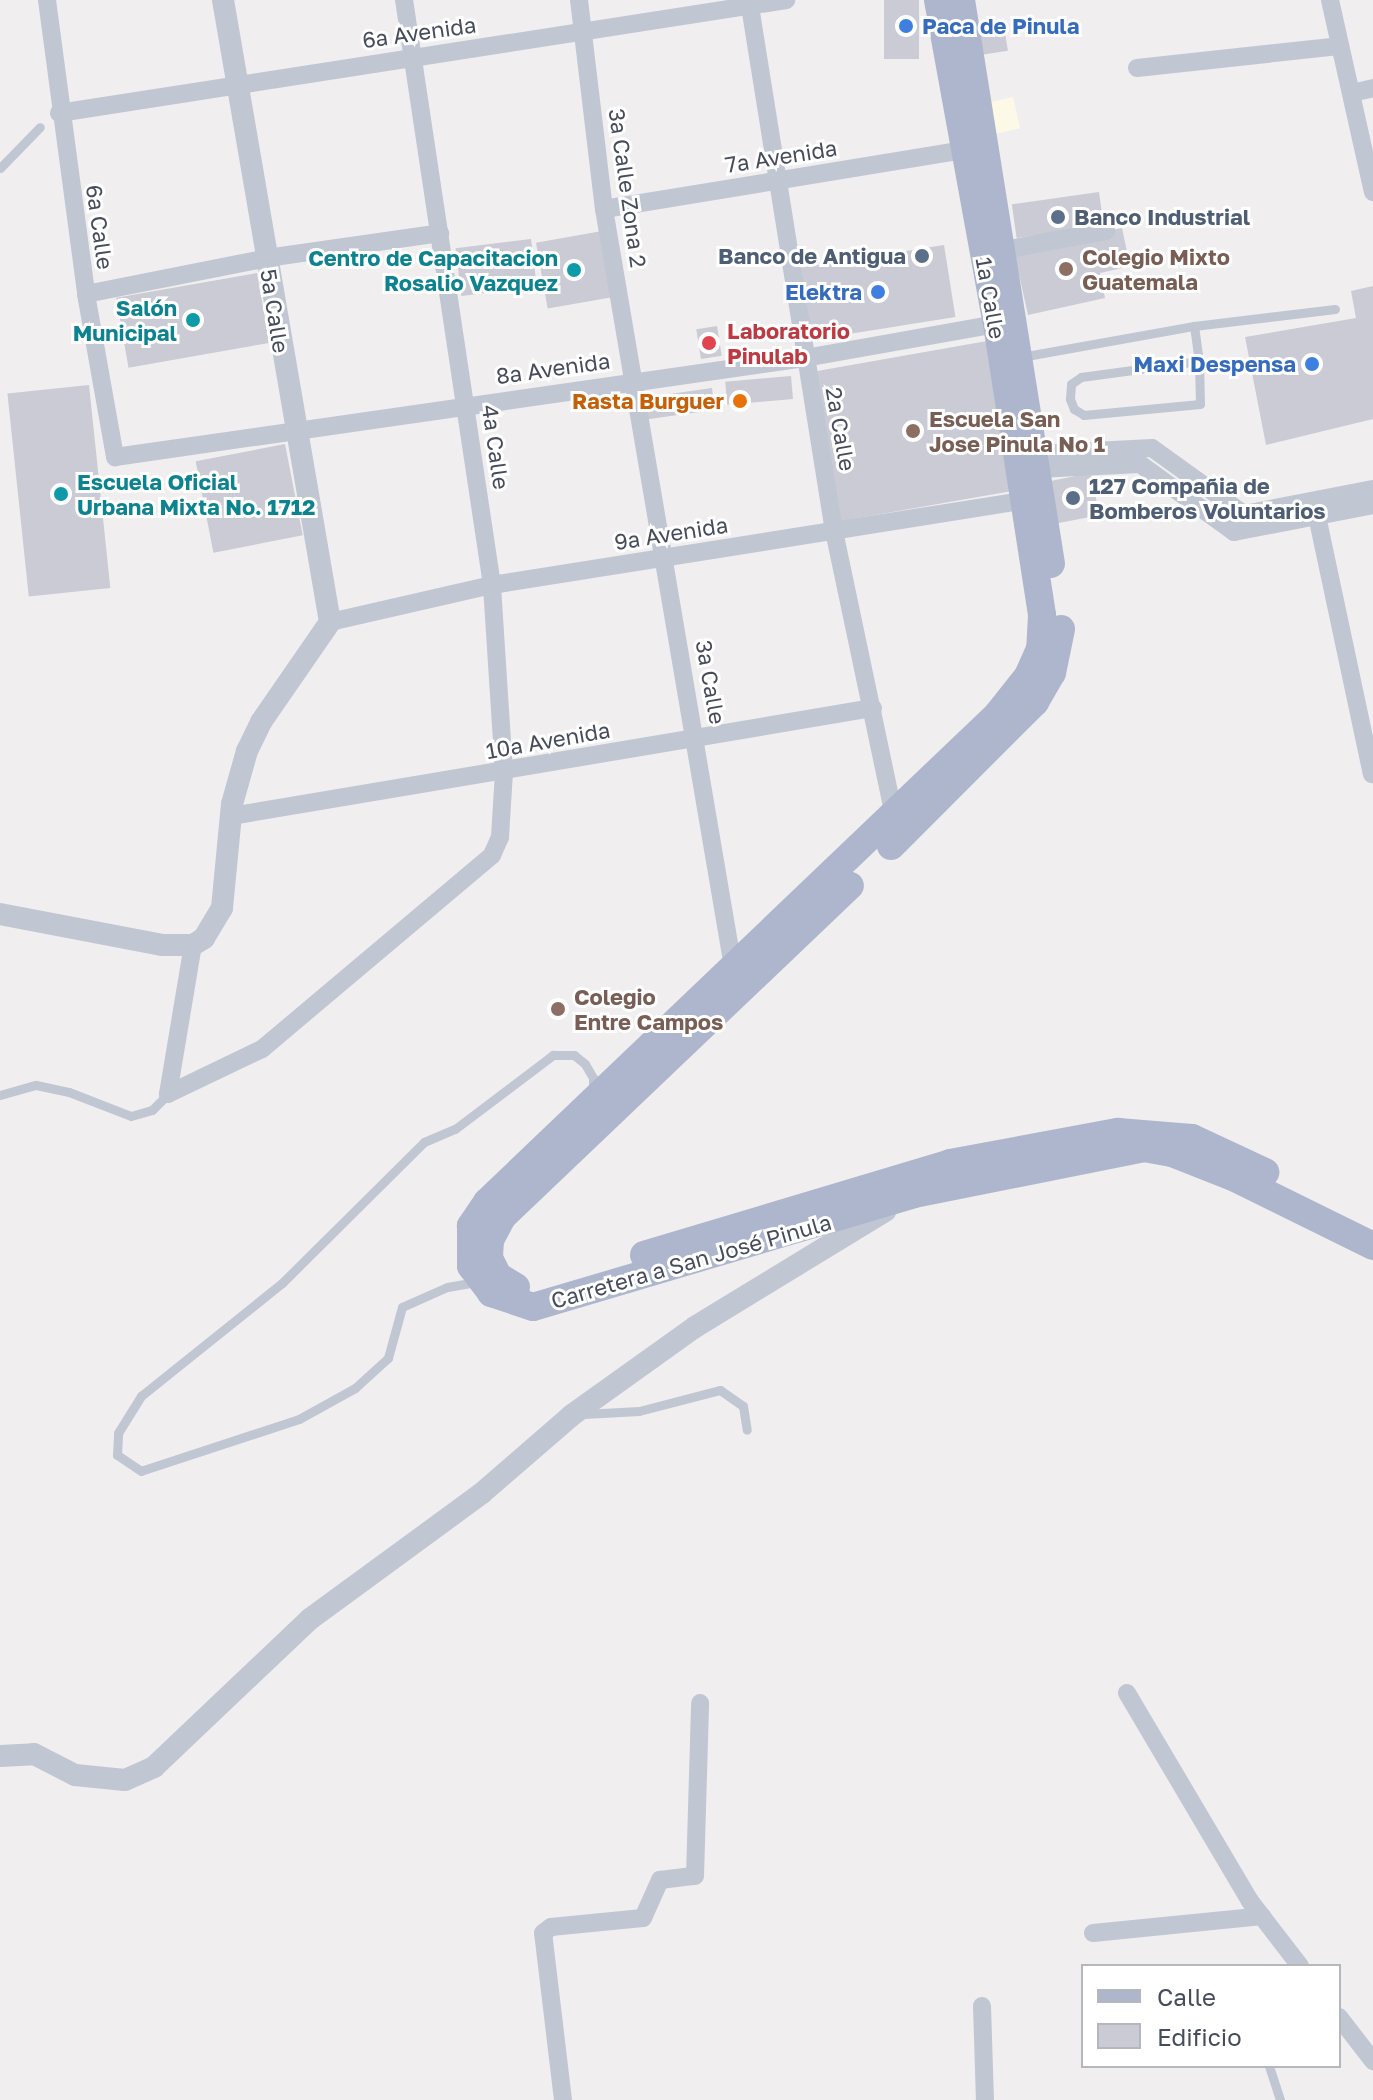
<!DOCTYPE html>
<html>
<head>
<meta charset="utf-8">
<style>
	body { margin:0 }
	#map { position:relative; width:1373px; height:2100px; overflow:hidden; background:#f0eeee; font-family:"Golos Text",sans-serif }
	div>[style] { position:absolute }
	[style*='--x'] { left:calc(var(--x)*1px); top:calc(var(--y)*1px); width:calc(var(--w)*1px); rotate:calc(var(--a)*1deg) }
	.commercial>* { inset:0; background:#fcfae6; transform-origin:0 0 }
	.building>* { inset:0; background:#cacbd4; transform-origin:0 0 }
	.service>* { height:9px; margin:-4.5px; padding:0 4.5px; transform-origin:4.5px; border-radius:4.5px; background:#c1c6d3 }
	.minor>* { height:18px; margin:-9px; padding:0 9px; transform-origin:9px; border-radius:9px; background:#c1c6d3 }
	.tertiary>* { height:22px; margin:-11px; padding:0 11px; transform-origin:11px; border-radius:11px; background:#c1c6d3 }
	.primary>* { height:28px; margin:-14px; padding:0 14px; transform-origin:14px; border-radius:14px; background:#adb6cd }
	.dots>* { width:22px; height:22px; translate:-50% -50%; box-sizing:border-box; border:4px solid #fff; border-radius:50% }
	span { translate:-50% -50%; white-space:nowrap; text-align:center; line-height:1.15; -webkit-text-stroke:6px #fff; paint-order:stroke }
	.shop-label { font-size:22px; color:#366cbe; font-weight:700 }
	.left { translate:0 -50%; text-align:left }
	.right { translate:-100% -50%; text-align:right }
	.street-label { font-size:22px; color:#464c5b }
	.service-label { font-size:22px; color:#4e5e75; font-weight:700 }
	.education-label { font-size:22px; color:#785e54; font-weight:700 }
	.culture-label { font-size:22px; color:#0d838f; font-weight:700 }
	.health-label { font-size:22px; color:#be3a42; font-weight:700 }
	.food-label { font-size:22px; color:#c56008; font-weight:700 }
	.legend { position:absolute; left:1081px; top:1964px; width:260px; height:104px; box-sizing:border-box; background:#fff; border:2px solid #b5b7bd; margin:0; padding:10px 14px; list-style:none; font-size:24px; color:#464c5b }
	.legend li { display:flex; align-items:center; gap:16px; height:40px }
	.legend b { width:40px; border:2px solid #b5b7bd }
</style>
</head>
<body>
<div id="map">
	<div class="commercial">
		<div style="left:1013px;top:97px;width:32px;height:25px;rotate:77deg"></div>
	</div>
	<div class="building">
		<div style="left:884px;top:0;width:35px;height:59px"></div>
		<div style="left:1004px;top:26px;width:25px;height:28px;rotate:81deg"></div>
		<div style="left:1099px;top:192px;width:34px;height:88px;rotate:82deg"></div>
		<div style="clip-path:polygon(1122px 228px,1130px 266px,1100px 273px,1105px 298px,1028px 315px,1014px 252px)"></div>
		<div style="left:602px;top:231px;width:67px;height:67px;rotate:80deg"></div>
		<div style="left:531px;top:239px;width:48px;height:76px;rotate:83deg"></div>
		<div style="left:944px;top:245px;width:73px;height:146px;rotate:81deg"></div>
		<div style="left:257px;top:273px;width:71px;height:143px;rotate:80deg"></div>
		<div style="clip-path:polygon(1373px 286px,1373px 419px,1266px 445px,1245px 337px,1356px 318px,1351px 291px)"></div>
		<div style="left:717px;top:326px;width:30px;height:21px;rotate:81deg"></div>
		<div style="left:987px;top:341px;width:152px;height:178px;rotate:80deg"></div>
		<div style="left:791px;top:376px;width:23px;height:66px;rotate:85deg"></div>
		<div style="left:89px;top:385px;width:204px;height:82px;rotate:84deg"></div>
		<div style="left:712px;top:388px;width:22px;height:68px;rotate:82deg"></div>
		<div style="left:285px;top:444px;width:93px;height:91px;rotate:79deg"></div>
		<div style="left:1091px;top:473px;width:43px;height:44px;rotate:79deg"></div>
	</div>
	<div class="service">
		<div style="--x:0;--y:168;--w:57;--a:-45.7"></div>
		<div style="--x:1194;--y:326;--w:35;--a:82"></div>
		<div style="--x:1199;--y:361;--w:43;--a:88.7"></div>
		<div style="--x:1200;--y:404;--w:117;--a:174.6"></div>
		<div style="--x:1084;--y:415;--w:12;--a:-149"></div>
		<div style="--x:1074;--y:409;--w:11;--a:-112"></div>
		<div style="--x:1070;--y:399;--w:15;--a:-86"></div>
		<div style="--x:1071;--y:384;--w:12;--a:-35"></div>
		<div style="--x:1081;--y:377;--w:119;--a:-7.7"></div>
		<div style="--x:1021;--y:357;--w:176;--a:-10.2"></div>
		<div style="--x:1194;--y:326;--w:142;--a:-6.9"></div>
		<div style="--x:0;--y:1095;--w:37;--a:-16"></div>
		<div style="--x:36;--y:1085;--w:34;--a:12"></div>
		<div style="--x:69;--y:1092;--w:66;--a:21.2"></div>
		<div style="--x:131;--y:1116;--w:22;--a:-16"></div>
		<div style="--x:152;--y:1110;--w:23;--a:-45"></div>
		<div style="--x:476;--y:1282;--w:29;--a:170"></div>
		<div style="--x:447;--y:1287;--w:49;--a:156"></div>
		<div style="--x:402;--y:1307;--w:53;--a:105.4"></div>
		<div style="--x:388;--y:1358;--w:45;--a:137.7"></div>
		<div style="--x:355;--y:1388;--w:64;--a:151"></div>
		<div style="--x:299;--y:1419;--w:166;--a:161.8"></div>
		<div style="--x:141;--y:1471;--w:29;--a:-146"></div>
		<div style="--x:117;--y:1455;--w:22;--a:-87"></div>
		<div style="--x:118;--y:1433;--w:44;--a:-58.1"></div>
		<div style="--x:141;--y:1396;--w:181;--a:-38.7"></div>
		<div style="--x:282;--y:1283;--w:200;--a:-44.8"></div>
		<div style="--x:424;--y:1142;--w:34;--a:-23"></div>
		<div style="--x:455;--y:1129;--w:123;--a:-37.1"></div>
		<div style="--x:553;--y:1055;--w:21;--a:0"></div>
		<div style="--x:574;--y:1055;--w:14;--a:39"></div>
		<div style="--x:585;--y:1064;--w:16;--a:60"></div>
		<div style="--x:593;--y:1078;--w:14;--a:90"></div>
		<div style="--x:584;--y:1414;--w:55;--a:-3.1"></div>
		<div style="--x:639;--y:1411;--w:84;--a:-14.5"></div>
		<div style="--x:720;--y:1390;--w:28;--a:35"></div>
		<div style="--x:743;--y:1406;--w:24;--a:81"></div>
		<div style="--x:1269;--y:2066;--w:36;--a:72"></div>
	</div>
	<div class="minor">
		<div style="--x:47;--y:0;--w:297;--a:82.4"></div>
		<div style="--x:86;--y:294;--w:166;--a:79.9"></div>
		<div style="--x:115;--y:457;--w:697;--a:-8.16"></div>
		<div style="--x:805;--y:358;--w:205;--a:-10.1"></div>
		<div style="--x:579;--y:0;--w:210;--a:83.2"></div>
		<div style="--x:604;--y:209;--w:775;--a:80.34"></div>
		<div style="--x:749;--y:0;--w:538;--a:80.91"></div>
		<div style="--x:834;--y:531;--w:291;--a:78.1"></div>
		<div style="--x:1330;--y:0;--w:197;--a:77.4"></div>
		<div style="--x:1137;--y:68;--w:203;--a:-6.2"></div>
		<div style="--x:1352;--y:93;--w:22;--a:-13"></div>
		<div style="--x:59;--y:113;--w:736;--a:-8.83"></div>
		<div style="--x:604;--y:209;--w:367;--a:-9.3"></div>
		<div style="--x:1004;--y:250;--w:104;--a:-10.6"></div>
		<div style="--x:86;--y:294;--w:185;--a:-11.2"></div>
		<div style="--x:267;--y:258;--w:175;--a:-8.2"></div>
		<div style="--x:1035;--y:454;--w:117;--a:-2.9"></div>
		<div style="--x:1152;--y:448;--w:113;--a:35.7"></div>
		<div style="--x:1244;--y:514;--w:131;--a:-11"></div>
		<div style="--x:1037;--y:469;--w:103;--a:-2.8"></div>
		<div style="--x:1140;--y:464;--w:116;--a:35.9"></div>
		<div style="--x:1234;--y:532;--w:142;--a:-11"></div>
		<div style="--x:1317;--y:516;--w:264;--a:78"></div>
		<div style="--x:330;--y:622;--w:166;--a:-12.9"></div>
		<div style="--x:492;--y:585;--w:536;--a:-9.02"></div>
		<div style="--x:231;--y:816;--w:651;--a:-9.55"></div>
		<div style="--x:168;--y:1094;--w:104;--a:-25.6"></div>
		<div style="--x:262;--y:1049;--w:301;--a:-40.1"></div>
		<div style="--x:492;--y:855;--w:20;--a:-66"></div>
		<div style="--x:500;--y:837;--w:65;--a:-86.5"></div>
		<div style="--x:504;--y:772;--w:187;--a:-93.7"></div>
		<div style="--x:492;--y:585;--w:592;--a:-98.55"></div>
		<div style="--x:168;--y:1094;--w:151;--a:-80.5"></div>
		<div style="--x:1127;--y:1693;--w:242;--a:59.4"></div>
		<div style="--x:1250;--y:1901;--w:82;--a:52.4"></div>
		<div style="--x:1093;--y:1933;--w:170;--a:-5.7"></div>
		<div style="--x:982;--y:2006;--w:94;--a:88.2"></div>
		<div style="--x:1339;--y:2017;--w:56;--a:52.3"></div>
		<div style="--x:563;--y:2100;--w:168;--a:-96.8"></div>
		<div style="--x:543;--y:1933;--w:10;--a:-37"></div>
		<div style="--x:551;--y:1927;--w:92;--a:-5.6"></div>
		<div style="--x:643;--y:1918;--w:42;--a:-65.9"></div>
		<div style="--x:660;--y:1880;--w:35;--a:-7"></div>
		<div style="--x:695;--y:1876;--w:173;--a:-88.3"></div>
	</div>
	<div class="tertiary">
		<div style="--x:0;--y:914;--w:166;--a:10.8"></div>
		<div style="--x:163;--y:945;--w:30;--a:0"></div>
		<div style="--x:193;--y:945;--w:13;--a:-32"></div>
		<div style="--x:204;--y:938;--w:35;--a:-59"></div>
		<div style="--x:222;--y:908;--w:104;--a:-84.5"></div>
		<div style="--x:232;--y:804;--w:55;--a:-74.2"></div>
		<div style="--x:247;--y:751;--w:32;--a:-64"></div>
		<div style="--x:261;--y:722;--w:121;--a:-55.4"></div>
		<div style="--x:330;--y:622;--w:631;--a:-99.76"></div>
		<div style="--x:0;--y:1756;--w:34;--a:-3"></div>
		<div style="--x:34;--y:1754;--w:46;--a:27.1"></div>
		<div style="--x:75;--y:1775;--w:50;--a:5.7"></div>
		<div style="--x:125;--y:1780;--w:32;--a:-24"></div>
		<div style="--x:154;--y:1767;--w:215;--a:-43.5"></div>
		<div style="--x:310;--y:1619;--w:213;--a:-36.2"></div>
		<div style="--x:482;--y:1493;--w:119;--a:-40.9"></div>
		<div style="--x:572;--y:1415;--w:151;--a:-35.6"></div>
		<div style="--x:695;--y:1327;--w:223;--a:-31.4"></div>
	</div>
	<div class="primary">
		<div style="--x:938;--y:0;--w:329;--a:79.7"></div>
		<div style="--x:997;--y:324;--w:294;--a:81.2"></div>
		<div style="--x:1042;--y:615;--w:34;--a:93"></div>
		<div style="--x:1040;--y:649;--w:30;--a:114"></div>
		<div style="--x:1028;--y:676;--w:50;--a:128.5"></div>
		<div style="--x:997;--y:715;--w:705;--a:136.32"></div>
		<div style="--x:487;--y:1202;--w:29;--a:124"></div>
		<div style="--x:471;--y:1226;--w:40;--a:90"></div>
		<div style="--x:471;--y:1266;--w:34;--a:53"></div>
		<div style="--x:491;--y:1293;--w:44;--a:18.4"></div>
		<div style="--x:533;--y:1307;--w:397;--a:-16.5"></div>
		<div style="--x:914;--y:1194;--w:235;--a:-11.3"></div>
		<div style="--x:1144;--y:1148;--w:28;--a:10"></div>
		<div style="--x:1172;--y:1153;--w:66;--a:21.5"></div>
		<div style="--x:1233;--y:1177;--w:156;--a:26.2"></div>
		<div style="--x:961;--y:0;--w:571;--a:80.93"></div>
		<div style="--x:891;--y:846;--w:204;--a:-45"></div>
		<div style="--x:1035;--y:702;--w:34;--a:-60"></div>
		<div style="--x:1052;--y:673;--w:45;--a:-78.4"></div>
		<div style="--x:644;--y:1255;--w:320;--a:-16.7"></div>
		<div style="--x:950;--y:1163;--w:171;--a:-10.5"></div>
		<div style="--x:1118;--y:1132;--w:74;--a:4.6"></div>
		<div style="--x:1192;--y:1138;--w:81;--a:25"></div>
		<div style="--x:516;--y:1287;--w:21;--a:-149"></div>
		<div style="--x:498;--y:1276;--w:20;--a:-117"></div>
		<div style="--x:489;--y:1258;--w:18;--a:-87"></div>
		<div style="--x:490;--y:1240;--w:27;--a:-62"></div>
		<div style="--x:503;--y:1216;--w:479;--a:-43.6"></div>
	</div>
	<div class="dots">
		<div style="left:906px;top:26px;background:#3f7fe0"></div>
		<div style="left:1058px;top:217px;background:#5c6f8a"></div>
		<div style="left:922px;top:256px;background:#5c6f8a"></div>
		<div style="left:1066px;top:269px;background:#8d6e63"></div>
		<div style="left:574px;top:270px;background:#0f9aa8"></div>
		<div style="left:878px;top:292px;background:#3f7fe0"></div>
		<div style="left:193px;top:320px;background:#0f9aa8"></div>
		<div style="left:709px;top:343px;background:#e0444e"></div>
		<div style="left:1312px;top:364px;background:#3f7fe0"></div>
		<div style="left:740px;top:401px;background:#e8710a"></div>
		<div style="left:913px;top:431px;background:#8d6e63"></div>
		<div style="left:61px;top:494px;background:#0f9aa8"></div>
		<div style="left:1073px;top:498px;background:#5c6f8a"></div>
		<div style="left:558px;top:1009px;background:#8d6e63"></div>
	</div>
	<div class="shop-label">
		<span class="left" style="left:922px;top:26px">Paca de Pinula</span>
		<span class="right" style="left:862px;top:292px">Elektra</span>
		<span class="right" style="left:1296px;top:364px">Maxi Despensa</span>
	</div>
	<div class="street-label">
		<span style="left:419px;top:32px;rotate:-8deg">6a Avenida</span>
		<span style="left:781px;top:156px;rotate:-9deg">7a Avenida</span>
		<span style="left:628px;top:188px;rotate:82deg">3a Calle Zona 2</span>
		<span style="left:100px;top:227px;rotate:82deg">6a Calle</span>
		<span style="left:991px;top:298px;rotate:80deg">1a Calle</span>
		<span style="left:275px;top:311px;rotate:81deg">5a Calle</span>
		<span style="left:553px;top:368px;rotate:-8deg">8a Avenida</span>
		<span style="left:841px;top:429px;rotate:80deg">2a Calle</span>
		<span style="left:496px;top:447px;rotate:82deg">4a Calle</span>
		<span style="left:671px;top:533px;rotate:-9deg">9a Avenida</span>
		<span style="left:711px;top:682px;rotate:80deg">3a Calle</span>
		<span style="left:548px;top:740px;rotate:-10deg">10a Avenida</span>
		<span style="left:691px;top:1261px;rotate:-16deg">Carretera a San José Pinula</span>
	</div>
	<div class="service-label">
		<span class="left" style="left:1074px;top:217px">Banco Industrial</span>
		<span class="right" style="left:906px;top:256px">Banco de Antigua</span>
		<span class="left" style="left:1089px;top:498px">127 Compañia de<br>Bomberos Voluntarios</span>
	</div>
	<div class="education-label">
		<span class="left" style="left:1082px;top:269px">Colegio Mixto<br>Guatemala</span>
		<span class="left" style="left:929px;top:431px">Escuela San<br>Jose Pinula No 1</span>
		<span class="left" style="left:574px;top:1009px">Colegio<br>Entre Campos</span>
	</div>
	<div class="culture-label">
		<span class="right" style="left:558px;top:270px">Centro de Capacitacion<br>Rosalio Vazquez</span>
		<span class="right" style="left:177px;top:320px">Salón<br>Municipal</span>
		<span class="left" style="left:77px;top:494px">Escuela Oficial<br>Urbana Mixta No. 1712</span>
	</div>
	<div class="health-label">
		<span class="left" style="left:727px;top:343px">Laboratorio<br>Pinulab</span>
	</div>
	<div class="food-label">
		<span class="right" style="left:724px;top:401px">Rasta Burguer</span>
	</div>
	<ul class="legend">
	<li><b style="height:10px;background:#adb6cd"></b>Calle</li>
	<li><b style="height:22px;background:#cacbd4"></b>Edificio</li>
	</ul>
</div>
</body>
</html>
